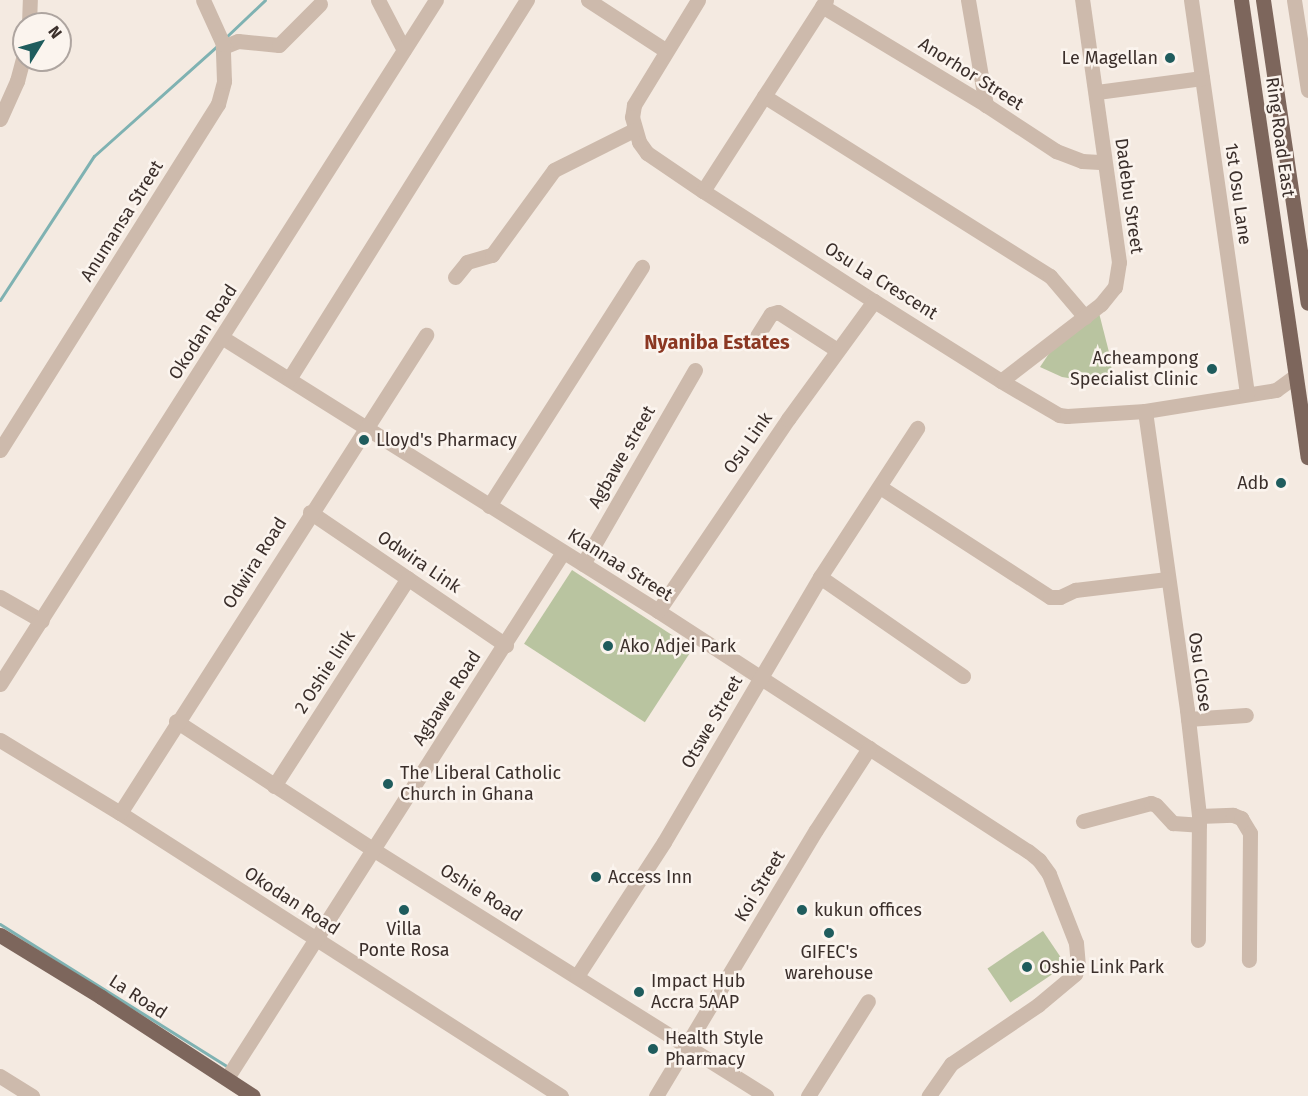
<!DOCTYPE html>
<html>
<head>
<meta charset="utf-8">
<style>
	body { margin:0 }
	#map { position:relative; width:1308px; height:1096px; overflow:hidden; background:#f4eae1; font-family:"Fira Sans",sans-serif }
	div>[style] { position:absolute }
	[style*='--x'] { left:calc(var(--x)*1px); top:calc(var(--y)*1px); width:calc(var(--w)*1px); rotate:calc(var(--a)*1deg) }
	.green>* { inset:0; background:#b9c4a0; transform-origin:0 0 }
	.stream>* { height:3px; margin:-1.5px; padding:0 1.5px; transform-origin:1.5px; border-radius:1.5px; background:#7fb2b2 }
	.minor>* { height:15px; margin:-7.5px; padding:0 7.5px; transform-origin:7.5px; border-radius:7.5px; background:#cdbaac }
	.major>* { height:15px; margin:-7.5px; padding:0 7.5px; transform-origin:7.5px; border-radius:7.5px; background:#7d665c }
	.dots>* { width:16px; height:16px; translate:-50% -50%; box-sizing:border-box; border:3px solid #fbf4ee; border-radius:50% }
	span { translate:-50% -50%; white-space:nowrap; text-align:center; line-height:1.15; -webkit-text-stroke:5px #fbf4ee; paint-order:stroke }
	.poi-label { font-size:18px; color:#3b2f2b }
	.right { translate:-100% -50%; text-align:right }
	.left { translate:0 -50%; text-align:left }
	.street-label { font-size:18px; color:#3b2f2b }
	.neighbourhood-label { font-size:20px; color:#8b3722; font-weight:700 }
	.north { position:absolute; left:12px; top:12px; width:60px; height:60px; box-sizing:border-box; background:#fbf4ee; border:2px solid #aea5a0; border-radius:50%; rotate:53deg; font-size:16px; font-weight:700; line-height:24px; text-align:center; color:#3b2f2b }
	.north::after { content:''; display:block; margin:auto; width:21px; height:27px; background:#1f5c5d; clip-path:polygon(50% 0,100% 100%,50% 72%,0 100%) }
</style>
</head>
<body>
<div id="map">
	<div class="green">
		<div style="clip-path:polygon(1099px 313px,1111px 360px,1112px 382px,1099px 383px,1062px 377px,1040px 367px,1052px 349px)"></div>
		<div style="left:572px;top:570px;width:144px;height:88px;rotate:33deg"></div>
		<div style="left:1043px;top:931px;width:41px;height:67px;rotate:56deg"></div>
	</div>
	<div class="stream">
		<div style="--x:225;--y:38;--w:55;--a:-43.5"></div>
		<div style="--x:0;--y:300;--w:172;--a:-56.9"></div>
		<div style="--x:94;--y:156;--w:166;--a:-41.8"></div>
		<div style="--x:0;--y:924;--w:266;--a:32.1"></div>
	</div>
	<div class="minor">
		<div style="--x:378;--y:0;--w:56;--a:62.5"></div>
		<div style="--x:588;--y:0;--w:92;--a:33"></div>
		<div style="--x:698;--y:0;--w:123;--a:121.4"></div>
		<div style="--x:634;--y:105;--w:12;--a:99"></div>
		<div style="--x:632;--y:117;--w:26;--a:74"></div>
		<div style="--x:639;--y:142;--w:14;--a:54"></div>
		<div style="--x:647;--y:153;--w:68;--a:34.2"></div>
		<div style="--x:703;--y:191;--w:203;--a:32.8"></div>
		<div style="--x:874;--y:301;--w:150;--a:32.2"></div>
		<div style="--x:1001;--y:381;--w:67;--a:30.4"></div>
		<div style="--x:1059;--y:415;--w:8;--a:7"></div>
		<div style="--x:1067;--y:416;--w:78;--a:-3.7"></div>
		<div style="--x:1145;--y:411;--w:133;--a:-9.1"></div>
		<div style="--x:1276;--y:390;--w:24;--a:-36"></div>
		<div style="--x:968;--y:0;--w:107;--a:80.3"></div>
		<div style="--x:1191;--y:0;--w:398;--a:81.9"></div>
		<div style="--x:1294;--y:0;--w:91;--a:81.2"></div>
		<div style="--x:822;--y:6;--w:192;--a:31.1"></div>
		<div style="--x:986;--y:105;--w:84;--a:33.3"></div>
		<div style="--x:1056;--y:151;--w:28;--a:21"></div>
		<div style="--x:1082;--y:161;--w:22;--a:3"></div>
		<div style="--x:29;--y:24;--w:24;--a:-88"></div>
		<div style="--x:223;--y:47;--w:16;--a:-22"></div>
		<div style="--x:238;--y:41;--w:41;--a:5.6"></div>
		<div style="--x:279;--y:45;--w:58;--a:-45"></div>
		<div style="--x:1097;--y:92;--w:106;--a:-7.6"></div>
		<div style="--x:764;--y:96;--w:338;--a:32.2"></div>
		<div style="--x:1050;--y:276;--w:54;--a:49.5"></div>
		<div style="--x:0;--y:119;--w:42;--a:-65.9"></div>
		<div style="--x:17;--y:81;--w:27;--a:-75"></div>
		<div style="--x:703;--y:191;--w:227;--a:-57.2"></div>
		<div style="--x:455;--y:277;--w:19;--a:-51"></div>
		<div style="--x:467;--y:262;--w:26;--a:-16"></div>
		<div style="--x:492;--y:255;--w:105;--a:-53.9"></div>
		<div style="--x:554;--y:170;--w:89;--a:-26.6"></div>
		<div style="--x:757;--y:336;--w:26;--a:-58"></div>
		<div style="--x:771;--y:314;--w:7;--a:-16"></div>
		<div style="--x:778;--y:312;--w:70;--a:32.8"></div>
		<div style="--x:223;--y:338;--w:514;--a:32.11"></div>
		<div style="--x:658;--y:611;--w:441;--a:33"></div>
		<div style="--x:1028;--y:851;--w:14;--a:39"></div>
		<div style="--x:1039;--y:860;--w:17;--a:54"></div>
		<div style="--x:1049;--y:874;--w:74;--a:68.6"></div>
		<div style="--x:1076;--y:943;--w:22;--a:85"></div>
		<div style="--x:1078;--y:965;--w:9;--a:108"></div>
		<div style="--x:1075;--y:974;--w:48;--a:140"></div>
		<div style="--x:1038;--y:1005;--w:105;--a:145.9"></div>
		<div style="--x:951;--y:1064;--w:39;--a:125"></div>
		<div style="--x:289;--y:379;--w:448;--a:-57.9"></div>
		<div style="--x:1001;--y:381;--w:126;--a:-37.6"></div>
		<div style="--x:1101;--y:304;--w:22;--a:-51"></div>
		<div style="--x:1115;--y:287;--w:25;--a:-81"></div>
		<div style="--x:1119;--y:262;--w:265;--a:-98"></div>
		<div style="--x:1145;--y:411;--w:302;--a:82"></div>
		<div style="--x:1187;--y:710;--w:107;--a:83.5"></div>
		<div style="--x:1199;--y:816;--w:124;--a:90.5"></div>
		<div style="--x:0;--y:450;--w:409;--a:-57.8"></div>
		<div style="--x:218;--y:104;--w:24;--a:-75"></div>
		<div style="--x:224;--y:81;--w:37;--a:-92"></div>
		<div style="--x:223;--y:44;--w:48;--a:-114.4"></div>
		<div style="--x:880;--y:487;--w:202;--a:32.9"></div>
		<div style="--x:1050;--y:597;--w:10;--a:0"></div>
		<div style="--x:1060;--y:597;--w:17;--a:-25"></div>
		<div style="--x:1075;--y:590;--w:93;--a:-6.8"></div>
		<div style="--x:489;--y:506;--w:284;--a:-57.4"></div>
		<div style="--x:310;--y:512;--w:237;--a:34.2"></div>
		<div style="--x:583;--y:564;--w:224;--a:-60"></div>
		<div style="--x:820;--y:577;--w:174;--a:34.7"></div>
		<div style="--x:0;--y:597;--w:48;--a:29.7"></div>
		<div style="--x:658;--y:611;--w:232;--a:-55.9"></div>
		<div style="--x:788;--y:419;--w:146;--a:-53.9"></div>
		<div style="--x:0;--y:684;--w:811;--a:-57.49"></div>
		<div style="--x:1188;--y:719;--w:58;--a:-3.9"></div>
		<div style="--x:176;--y:721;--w:236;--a:33.1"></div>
		<div style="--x:374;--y:850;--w:463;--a:32.1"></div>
		<div style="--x:0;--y:740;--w:140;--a:31.3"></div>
		<div style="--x:120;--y:813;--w:524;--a:32.69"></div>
		<div style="--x:274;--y:786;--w:247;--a:-57.2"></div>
		<div style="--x:120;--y:813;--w:568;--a:-57.37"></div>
		<div style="--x:1199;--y:816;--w:34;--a:-2"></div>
		<div style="--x:1233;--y:815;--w:9;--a:21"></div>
		<div style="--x:1241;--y:818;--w:17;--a:59"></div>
		<div style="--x:1250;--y:833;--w:127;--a:90.5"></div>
		<div style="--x:1083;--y:821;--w:70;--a:-14.8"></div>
		<div style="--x:1151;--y:803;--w:5;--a:22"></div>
		<div style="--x:1156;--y:805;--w:25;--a:47"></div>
		<div style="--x:1173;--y:823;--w:26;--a:4"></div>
		<div style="--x:577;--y:976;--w:160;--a:-57"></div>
		<div style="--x:664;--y:842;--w:308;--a:-59.5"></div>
		<div style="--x:820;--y:577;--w:178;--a:-56.9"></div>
		<div style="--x:0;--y:1076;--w:38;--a:32"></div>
		<div style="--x:227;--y:1078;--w:624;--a:-57.43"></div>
		<div style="--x:656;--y:1096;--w:310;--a:-59"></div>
		<div style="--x:816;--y:830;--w:98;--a:-57.1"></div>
		<div style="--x:808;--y:1096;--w:112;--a:-57.7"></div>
	</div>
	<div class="major">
		<div style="--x:1241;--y:0;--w:462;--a:81.7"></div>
		<div style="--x:1263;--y:0;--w:306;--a:81.6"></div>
		<div style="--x:0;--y:935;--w:119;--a:31.5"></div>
		<div style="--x:101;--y:997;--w:181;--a:33.1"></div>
	</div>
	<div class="dots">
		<div style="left:1170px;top:58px;background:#1f5c5d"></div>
		<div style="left:1212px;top:369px;background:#1f5c5d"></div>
		<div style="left:364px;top:440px;background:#1f5c5d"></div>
		<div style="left:1281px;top:483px;background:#1f5c5d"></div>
		<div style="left:608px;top:646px;background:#1f5c5d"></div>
		<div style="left:388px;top:784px;background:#1f5c5d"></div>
		<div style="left:596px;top:877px;background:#1f5c5d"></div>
		<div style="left:404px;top:910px;background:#1f5c5d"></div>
		<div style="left:802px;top:910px;background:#1f5c5d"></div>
		<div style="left:829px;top:933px;background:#1f5c5d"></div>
		<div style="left:1027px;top:967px;background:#1f5c5d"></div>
		<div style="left:639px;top:992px;background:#1f5c5d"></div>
		<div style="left:653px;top:1049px;background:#1f5c5d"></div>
	</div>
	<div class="poi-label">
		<span class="right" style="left:1158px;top:58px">Le Magellan</span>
		<span class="right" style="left:1198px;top:369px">Acheampong<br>Specialist Clinic</span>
		<span class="left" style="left:376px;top:440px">Lloyd's Pharmacy</span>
		<span class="right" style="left:1269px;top:483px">Adb</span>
		<span class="left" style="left:620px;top:646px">Ako Adjei Park</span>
		<span class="left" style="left:400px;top:784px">The Liberal Catholic<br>Church in Ghana</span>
		<span class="left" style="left:608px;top:877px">Access Inn</span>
		<span class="left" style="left:814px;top:910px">kukun offices</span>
		<span style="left:404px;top:940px">Villa<br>Ponte Rosa</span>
		<span style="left:829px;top:963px">GIFEC's<br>warehouse</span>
		<span class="left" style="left:1039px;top:967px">Oshie Link Park</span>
		<span class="left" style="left:651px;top:992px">Impact Hub<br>Accra 5AAP</span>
		<span class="left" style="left:665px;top:1049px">Health Style<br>Pharmacy</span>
	</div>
	<div class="street-label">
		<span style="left:971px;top:74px;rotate:32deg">Anorhor Street</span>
		<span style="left:1280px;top:137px;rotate:82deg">Ring Road East</span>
		<span style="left:1238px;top:194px;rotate:82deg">1st Osu Lane</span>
		<span style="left:1129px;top:196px;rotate:82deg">Dadebu Street</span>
		<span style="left:122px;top:221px;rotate:-58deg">Anumansa Street</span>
		<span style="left:881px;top:281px;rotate:32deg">Osu La Crescent</span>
		<span style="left:203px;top:332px;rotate:-57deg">Okodan Road</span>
		<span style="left:748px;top:443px;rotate:-55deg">Osu Link</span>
		<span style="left:622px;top:457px;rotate:-60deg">Agbawe street</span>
		<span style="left:419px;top:562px;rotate:34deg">Odwira Link</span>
		<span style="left:255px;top:563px;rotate:-58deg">Odwira Road</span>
		<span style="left:620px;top:565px;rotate:32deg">Klannaa Street</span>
		<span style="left:325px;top:672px;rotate:-57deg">2 Oshie link</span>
		<span style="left:1200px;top:672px;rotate:82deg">Osu Close</span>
		<span style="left:447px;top:698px;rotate:-57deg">Agbawe Road</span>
		<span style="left:712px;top:722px;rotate:-60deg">Otswe Street</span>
		<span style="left:760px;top:886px;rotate:-59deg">Koi Street</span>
		<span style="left:481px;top:893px;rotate:32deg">Oshie Road</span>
		<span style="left:292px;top:901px;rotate:33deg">Okodan Road</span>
		<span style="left:138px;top:997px;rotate:33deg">La Road</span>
	</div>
	<div class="neighbourhood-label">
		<span style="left:717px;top:342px">Nyaniba Estates</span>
	</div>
	<div class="north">N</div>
</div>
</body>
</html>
